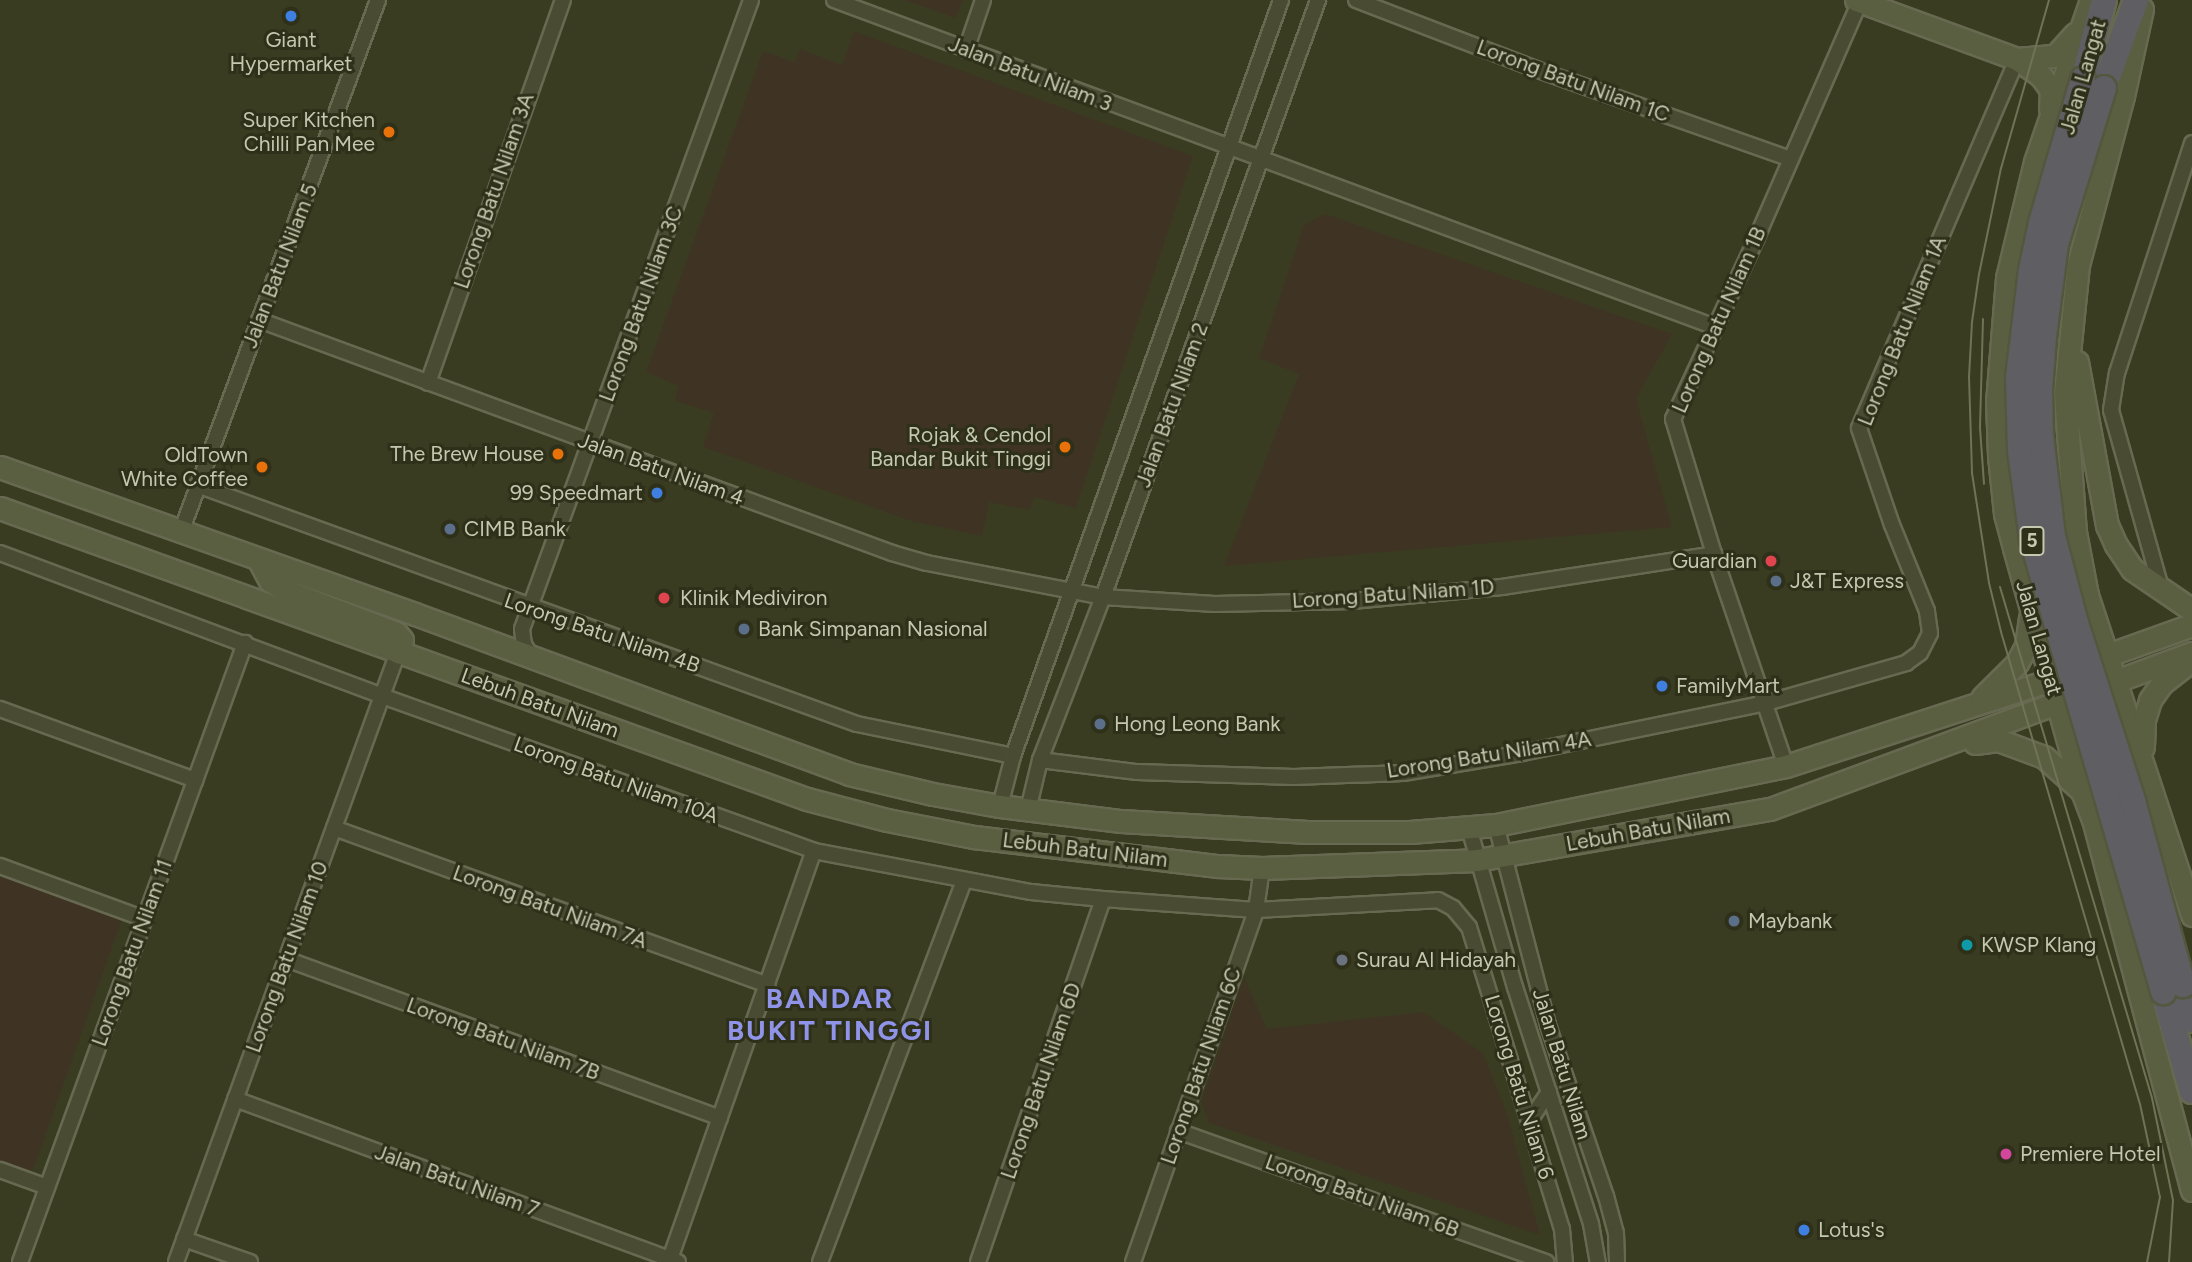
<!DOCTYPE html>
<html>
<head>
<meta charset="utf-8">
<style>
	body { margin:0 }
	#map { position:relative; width:2192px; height:1262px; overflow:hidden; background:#393c20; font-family:Figtree,sans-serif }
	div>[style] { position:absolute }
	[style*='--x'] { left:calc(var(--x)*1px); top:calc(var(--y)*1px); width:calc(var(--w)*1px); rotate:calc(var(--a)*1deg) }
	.green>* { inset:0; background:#3f3424 }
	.roads { filter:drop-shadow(2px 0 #676a51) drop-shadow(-2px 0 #676a51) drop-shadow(0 2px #676a51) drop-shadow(0 -2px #676a51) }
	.minor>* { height:14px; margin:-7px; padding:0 7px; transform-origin:7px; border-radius:7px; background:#494c33 }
	.secondary>* { height:21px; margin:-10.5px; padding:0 10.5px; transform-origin:10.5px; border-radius:10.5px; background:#5b5f41 }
	.trunk>* { height:24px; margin:-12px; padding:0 12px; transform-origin:12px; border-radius:12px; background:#5f5e62 }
	.tram>* { height:2px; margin:-1px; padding:0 1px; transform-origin:1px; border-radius:1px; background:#707355 }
	.bridges { filter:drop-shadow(2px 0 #54573e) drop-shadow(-2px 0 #54573e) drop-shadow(0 2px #54573e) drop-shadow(0 -2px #54573e) }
	.trunk-bridge>* { height:24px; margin:-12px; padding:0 12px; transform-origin:12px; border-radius:12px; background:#5f5e62 }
	.dots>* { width:19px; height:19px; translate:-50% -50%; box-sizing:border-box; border:4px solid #2e3019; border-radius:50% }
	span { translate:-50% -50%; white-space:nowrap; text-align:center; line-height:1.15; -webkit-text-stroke:6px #2e3019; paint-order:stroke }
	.shield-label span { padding:2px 5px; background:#2e3019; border:2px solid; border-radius:5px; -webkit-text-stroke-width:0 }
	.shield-label { font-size:19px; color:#c5c8ae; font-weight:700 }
	.poi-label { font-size:21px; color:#c5c8ae }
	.right { translate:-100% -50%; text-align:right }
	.left { translate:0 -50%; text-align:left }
	.street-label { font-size:21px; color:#c5c8ae }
	.district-label { font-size:28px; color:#9094e9; font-weight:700; letter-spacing:2px }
</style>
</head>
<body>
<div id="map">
	<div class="green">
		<div style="clip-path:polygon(904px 0,963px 0,956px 18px)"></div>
		<div style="clip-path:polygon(854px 31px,1193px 156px,1076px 508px,1034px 497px,1030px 510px,989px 502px,982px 536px,911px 521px,703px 447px,714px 413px,675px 401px,679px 386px,646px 372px,763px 51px,795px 62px,800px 49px,842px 65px)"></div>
		<div style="clip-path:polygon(1325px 214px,1672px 334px,1636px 399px,1672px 527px,1224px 566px,1299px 374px,1259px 358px,1304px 225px)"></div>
		<div style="clip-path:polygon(0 876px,122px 919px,32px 1173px,0 1161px)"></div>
		<div style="clip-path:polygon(1244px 977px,1267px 1029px,1423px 1012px,1483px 1053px,1506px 1111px,1540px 1235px,1209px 1123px,1201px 1102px)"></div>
	</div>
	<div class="roads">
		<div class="minor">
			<div style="--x:834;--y:0;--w:940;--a:20.36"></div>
			<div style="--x:1356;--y:0;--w:195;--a:21"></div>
			<div style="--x:1538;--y:70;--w:268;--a:19.4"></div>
			<div style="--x:966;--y:50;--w:53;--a:-71.2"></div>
			<div style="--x:259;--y:320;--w:675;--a:20.21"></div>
			<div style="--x:892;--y:553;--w:36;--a:16"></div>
			<div style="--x:927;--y:563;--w:179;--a:10.9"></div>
			<div style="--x:1103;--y:597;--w:112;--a:3.6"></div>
			<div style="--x:1215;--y:604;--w:137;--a:-1.3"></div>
			<div style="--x:1352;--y:601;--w:151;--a:-5.3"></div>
			<div style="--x:1502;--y:587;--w:215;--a:-8.8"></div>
			<div style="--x:428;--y:383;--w:406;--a:-70.6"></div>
			<div style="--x:197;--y:485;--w:702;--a:19.91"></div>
			<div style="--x:857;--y:724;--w:159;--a:11.6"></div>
			<div style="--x:181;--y:532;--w:567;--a:-69.68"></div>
			<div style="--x:0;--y:553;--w:408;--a:20.5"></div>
			<div style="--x:382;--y:696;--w:459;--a:19.7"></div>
			<div style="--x:814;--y:851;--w:221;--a:10.7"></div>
			<div style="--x:1031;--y:892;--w:72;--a:5.6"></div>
			<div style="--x:1103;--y:899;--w:153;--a:4.1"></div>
			<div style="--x:1256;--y:910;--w:182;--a:-3.1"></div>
			<div style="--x:1438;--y:900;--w:17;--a:28"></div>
			<div style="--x:1453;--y:908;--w:25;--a:50"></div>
			<div style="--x:1469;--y:927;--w:316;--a:72.9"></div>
			<div style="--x:1562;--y:1229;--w:33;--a:85"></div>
			<div style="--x:2161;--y:588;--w:185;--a:-105.7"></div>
			<div style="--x:2111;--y:410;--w:37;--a:-81"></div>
			<div style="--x:2117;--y:373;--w:242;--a:-71.9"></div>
			<div style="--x:532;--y:658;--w:16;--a:-120"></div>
			<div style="--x:524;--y:644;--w:15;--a:-98"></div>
			<div style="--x:522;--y:629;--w:669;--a:-69.99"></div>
			<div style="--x:0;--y:709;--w:208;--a:20"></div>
			<div style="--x:1040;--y:760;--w:98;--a:7.1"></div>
			<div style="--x:1137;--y:772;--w:157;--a:1.8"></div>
			<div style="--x:1294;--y:777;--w:109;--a:-2.1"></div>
			<div style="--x:1403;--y:773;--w:121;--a:-9.5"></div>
			<div style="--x:1522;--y:753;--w:249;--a:-11.6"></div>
			<div style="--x:1766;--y:703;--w:146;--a:-15.9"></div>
			<div style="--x:1906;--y:663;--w:17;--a:-36"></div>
			<div style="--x:1920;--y:653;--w:22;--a:-63"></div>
			<div style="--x:1930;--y:633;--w:22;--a:-98"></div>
			<div style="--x:1927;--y:611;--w:93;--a:-112.1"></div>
			<div style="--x:1892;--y:525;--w:102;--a:-108.8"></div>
			<div style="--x:1859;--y:428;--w:401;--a:-66.8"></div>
			<div style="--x:1786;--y:766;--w:224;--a:-108.8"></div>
			<div style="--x:1714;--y:554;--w:141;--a:-106.9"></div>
			<div style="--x:1673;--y:419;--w:200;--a:-65.2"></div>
			<div style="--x:1757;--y:237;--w:257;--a:-66.4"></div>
			<div style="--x:1000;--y:806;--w:52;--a:-75.4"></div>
			<div style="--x:1013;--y:756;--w:802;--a:-70.48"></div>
			<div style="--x:1028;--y:810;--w:51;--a:-76.5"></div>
			<div style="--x:1040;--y:760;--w:175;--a:-68.9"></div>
			<div style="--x:1103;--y:597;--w:635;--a:-70.19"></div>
			<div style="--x:1496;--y:825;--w:207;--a:75.4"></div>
			<div style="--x:1548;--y:1025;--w:181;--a:71.3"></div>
			<div style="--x:1606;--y:1196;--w:38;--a:75"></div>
			<div style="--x:1616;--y:1233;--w:29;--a:88"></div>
			<div style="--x:334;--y:828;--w:461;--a:19.9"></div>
			<div style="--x:1469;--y:828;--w:166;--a:73.9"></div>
			<div style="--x:1515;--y:987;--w:249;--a:72.2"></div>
			<div style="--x:1591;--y:1224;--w:39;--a:80"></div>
			<div style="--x:0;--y:866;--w:154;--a:20.1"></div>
			<div style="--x:286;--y:959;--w:462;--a:20.1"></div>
			<div style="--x:235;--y:1099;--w:472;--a:20.2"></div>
			<div style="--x:1530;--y:1120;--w:34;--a:-56"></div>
			<div style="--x:1178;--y:1131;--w:391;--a:19.6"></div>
			<div style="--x:0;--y:1170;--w:50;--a:19.9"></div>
			<div style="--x:184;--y:1239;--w:70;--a:19.2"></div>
			<div style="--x:670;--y:1259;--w:433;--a:-70.6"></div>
			<div style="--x:20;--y:1262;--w:659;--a:-70.02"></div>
			<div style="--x:176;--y:1262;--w:649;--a:-70"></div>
			<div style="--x:820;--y:1262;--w:408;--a:-69.3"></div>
			<div style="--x:978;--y:1262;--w:384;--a:-71"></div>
			<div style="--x:1133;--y:1262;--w:373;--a:-70.7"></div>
			<div style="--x:1256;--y:910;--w:42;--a:-81.9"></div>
		</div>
		<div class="secondary">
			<div style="--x:1856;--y:0;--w:171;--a:20.1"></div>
			<div style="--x:2017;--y:59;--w:29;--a:35"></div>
			<div style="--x:2041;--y:76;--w:17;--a:54"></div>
			<div style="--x:2051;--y:90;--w:19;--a:93"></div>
			<div style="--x:2091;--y:0;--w:171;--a:109.1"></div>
			<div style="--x:2035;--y:162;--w:119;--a:103.6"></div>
			<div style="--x:2007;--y:278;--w:123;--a:94.6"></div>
			<div style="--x:1997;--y:401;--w:55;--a:87.9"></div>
			<div style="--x:1999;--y:456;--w:58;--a:84.1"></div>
			<div style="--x:2005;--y:514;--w:35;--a:75"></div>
			<div style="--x:2014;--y:548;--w:252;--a:74.4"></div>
			<div style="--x:2082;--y:791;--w:30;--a:69"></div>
			<div style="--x:2093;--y:819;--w:384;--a:75.1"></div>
			<div style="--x:2142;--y:9;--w:89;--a:102.3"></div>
			<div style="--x:2123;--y:96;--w:175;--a:104.9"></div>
			<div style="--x:2078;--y:265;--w:129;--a:95.8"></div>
			<div style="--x:2065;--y:393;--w:139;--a:85.9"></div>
			<div style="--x:2075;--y:532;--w:64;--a:79.2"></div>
			<div style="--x:2087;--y:595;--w:337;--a:71.8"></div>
			<div style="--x:2017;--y:59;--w:38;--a:-5"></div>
			<div style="--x:2055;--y:56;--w:30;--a:-48"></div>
			<div style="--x:2077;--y:362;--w:166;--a:79.6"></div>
			<div style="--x:2107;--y:525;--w:22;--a:66"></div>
			<div style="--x:2116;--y:545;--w:29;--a:56"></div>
			<div style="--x:2132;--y:569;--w:73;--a:34.3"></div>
			<div style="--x:0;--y:467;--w:440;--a:19.5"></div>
			<div style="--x:415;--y:614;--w:463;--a:20.2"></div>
			<div style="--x:849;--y:774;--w:86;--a:13.4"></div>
			<div style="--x:933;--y:794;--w:68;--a:10.2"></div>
			<div style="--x:1000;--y:806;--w:122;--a:7.1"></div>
			<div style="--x:1121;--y:821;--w:187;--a:3.4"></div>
			<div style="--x:1308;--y:832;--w:102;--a:0"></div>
			<div style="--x:1410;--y:832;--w:86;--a:-4.7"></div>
			<div style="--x:1496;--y:825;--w:296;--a:-11.5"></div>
			<div style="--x:1786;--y:766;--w:279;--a:-18"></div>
			<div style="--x:2051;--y:680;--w:62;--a:-23.7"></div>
			<div style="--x:2108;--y:655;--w:89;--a:-19.7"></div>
			<div style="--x:0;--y:508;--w:858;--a:19.83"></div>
			<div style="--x:807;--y:799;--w:83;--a:14.7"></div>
			<div style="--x:887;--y:820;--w:89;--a:11.1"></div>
			<div style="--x:974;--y:837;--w:246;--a:6.8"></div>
			<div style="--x:1218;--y:866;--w:44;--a:2.6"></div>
			<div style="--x:1262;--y:868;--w:215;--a:-2.1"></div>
			<div style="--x:1477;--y:860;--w:297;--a:-9.9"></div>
			<div style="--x:1770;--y:809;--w:450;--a:-20.3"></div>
			<div style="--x:260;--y:562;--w:21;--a:62"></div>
			<div style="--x:270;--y:581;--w:25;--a:29"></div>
			<div style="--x:292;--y:593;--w:111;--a:21"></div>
			<div style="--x:396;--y:633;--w:9;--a:49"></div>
			<div style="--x:402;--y:640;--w:13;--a:108"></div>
			<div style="--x:1982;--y:698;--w:49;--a:-45"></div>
			<div style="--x:2017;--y:663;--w:19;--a:-62"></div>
			<div style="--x:2026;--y:646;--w:28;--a:-82"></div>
			<div style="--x:1975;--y:743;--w:23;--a:-7"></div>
			<div style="--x:1998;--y:740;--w:49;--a:20.3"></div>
			<div style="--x:2044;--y:757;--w:48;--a:41.6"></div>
			<div style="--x:2143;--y:747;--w:27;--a:-88"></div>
			<div style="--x:2144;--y:720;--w:21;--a:-73"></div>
			<div style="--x:2150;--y:700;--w:19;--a:-55"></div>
			<div style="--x:2161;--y:684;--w:37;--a:-38"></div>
		</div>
		<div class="trunk">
			<div style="--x:2083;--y:79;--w:82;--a:-75.1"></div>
			<div style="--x:2104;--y:88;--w:94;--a:-70"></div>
			<div style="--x:2183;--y:985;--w:36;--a:76"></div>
			<div style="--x:2163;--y:992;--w:103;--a:73.7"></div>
		</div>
	</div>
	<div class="tram">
		<div style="--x:2049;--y:0;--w:175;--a:105.9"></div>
		<div style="--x:2001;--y:168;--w:108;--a:101.7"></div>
		<div style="--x:1979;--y:274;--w:49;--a:98.3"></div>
		<div style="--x:1972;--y:322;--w:55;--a:93.1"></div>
		<div style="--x:1969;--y:377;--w:96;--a:88.2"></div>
		<div style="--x:1972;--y:473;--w:111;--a:81.2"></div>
		<div style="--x:1989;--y:583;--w:50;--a:76.2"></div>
		<div style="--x:2001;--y:632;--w:492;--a:73.6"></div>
		<div style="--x:2140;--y:1104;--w:95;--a:77.9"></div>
		<div style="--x:2160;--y:1197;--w:66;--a:101.3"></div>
		<div style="--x:1983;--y:319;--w:109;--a:91.6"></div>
		<div style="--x:1980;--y:428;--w:56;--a:85.9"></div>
		<div style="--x:2000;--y:587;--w:533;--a:73.43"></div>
		<div style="--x:2152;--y:1098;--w:104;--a:78.4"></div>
		<div style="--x:2173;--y:1200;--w:62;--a:93.7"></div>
	</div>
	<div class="bridges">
		<div class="trunk-bridge">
			<div style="--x:2083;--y:79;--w:150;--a:106.3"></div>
			<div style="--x:2041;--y:223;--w:48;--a:102"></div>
			<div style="--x:2031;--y:270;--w:109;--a:96.9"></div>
			<div style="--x:2018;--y:378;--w:73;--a:88.4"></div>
			<div style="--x:2020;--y:451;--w:90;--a:82.3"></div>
			<div style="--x:2032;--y:540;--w:471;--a:73.8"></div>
			<div style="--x:2104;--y:88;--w:163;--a:107.1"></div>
			<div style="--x:2056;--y:244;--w:94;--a:97.4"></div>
			<div style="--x:2044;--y:337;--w:53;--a:94.3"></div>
			<div style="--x:2040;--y:390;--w:46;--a:88.8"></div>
			<div style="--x:2041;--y:436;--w:101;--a:83.2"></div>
			<div style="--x:2053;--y:536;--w:90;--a:75.2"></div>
			<div style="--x:2076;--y:623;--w:187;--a:72.2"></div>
			<div style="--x:2133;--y:801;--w:191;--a:74.8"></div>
		</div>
	</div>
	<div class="dots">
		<div style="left:291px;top:16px;background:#3f7fe0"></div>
		<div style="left:389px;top:132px;background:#e8710a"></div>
		<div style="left:1065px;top:447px;background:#e8710a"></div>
		<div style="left:558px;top:454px;background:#e8710a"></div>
		<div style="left:262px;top:467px;background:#e8710a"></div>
		<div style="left:657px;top:493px;background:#3f7fe0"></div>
		<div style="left:450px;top:529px;background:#5c6f8a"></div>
		<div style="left:1771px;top:561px;background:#e0444e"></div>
		<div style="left:1776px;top:581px;background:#5c6f8a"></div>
		<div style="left:664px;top:598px;background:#e0444e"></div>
		<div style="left:744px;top:629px;background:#5c6f8a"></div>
		<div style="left:1662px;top:686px;background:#3f7fe0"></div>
		<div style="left:1100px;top:724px;background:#5c6f8a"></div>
		<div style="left:1734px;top:921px;background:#5c6f8a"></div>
		<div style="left:1967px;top:945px;background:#0f9aa8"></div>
		<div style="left:1342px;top:960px;background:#6b7280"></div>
		<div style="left:2006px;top:1154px;background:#d1479c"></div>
		<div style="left:1804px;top:1230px;background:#3f7fe0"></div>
	</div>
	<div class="shield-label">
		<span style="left:2032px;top:541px">5</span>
	</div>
	<div class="poi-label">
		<span style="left:291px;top:52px">Giant<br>Hypermarket</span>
		<span class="right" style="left:375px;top:132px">Super Kitchen<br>Chilli Pan Mee</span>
		<span class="right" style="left:1051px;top:447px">Rojak &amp; Cendol<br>Bandar Bukit Tinggi</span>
		<span class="right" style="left:544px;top:454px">The Brew House</span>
		<span class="right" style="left:248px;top:467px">OldTown<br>White Coffee</span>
		<span class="right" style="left:643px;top:493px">99 Speedmart</span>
		<span class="left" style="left:464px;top:529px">CIMB Bank</span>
		<span class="right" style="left:1757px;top:561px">Guardian</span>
		<span class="left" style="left:1790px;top:581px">J&amp;T Express</span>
		<span class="left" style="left:680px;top:598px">Klinik Mediviron</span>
		<span class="left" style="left:758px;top:629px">Bank Simpanan Nasional</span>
		<span class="left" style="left:1676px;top:686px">FamilyMart</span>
		<span class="left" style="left:1114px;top:724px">Hong Leong Bank</span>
		<span class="left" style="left:1748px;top:921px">Maybank</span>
		<span class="left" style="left:1981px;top:945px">KWSP Klang</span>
		<span class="left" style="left:1356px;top:960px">Surau Al Hidayah</span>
		<span class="left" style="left:2020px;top:1154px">Premiere Hotel</span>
		<span class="left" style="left:1818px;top:1230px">Lotus's</span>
	</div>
	<div class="street-label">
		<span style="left:1030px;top:74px;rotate:21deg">Jalan Batu Nilam 3</span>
		<span style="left:2083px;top:77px;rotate:-74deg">Jalan Langat</span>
		<span style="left:1573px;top:81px;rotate:20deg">Lorong Batu Nilam 1C</span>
		<span style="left:494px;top:191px;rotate:-71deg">Lorong Batu Nilam 3A</span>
		<span style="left:280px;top:266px;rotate:-69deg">Jalan Batu Nilam 5</span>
		<span style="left:641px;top:304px;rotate:-70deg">Lorong Batu Nilam 3C</span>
		<span style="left:1719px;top:320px;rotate:-66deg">Lorong Batu Nilam 1B</span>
		<span style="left:1902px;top:331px;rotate:-68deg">Lorong Batu Nilam 1A</span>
		<span style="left:1172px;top:405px;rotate:-70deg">Jalan Batu Nilam 2</span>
		<span style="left:661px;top:469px;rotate:20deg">Jalan Batu Nilam 4</span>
		<span style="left:1393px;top:594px;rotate:-4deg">Lorong Batu Nilam 1D</span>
		<span style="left:602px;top:633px;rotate:19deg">Lorong Batu Nilam 4B</span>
		<span style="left:2039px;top:638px;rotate:74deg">Jalan Langat</span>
		<span style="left:540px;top:703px;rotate:20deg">Lebuh Batu Nilam</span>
		<span style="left:1489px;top:755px;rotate:-9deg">Lorong Batu Nilam 4A</span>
		<span style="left:616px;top:780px;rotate:20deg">Lorong Batu Nilam 10A</span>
		<span style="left:1648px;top:830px;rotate:-10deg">Lebuh Batu Nilam</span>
		<span style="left:1085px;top:850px;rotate:7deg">Lebuh Batu Nilam</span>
		<span style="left:550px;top:907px;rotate:20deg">Lorong Batu Nilam 7A</span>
		<span style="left:132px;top:953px;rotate:-70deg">Lorong Batu Nilam 11</span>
		<span style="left:287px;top:957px;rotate:-70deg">Lorong Batu Nilam 10</span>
		<span style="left:503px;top:1039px;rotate:20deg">Lorong Batu Nilam 7B</span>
		<span style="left:1562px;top:1064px;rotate:73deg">Jalan Batu Nilam</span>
		<span style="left:1201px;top:1066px;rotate:-71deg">Lorong Batu Nilam 6C</span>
		<span style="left:1041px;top:1081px;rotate:-71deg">Lorong Batu Nilam 6D</span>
		<span style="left:1519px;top:1087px;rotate:73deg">Lorong Batu Nilam 6</span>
		<span style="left:457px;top:1181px;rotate:20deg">Jalan Batu Nilam 7</span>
		<span style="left:1362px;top:1196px;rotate:20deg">Lorong Batu Nilam 6B</span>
	</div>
	<div class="district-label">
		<span style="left:830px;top:1014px">BANDAR<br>BUKIT TINGGI</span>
	</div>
</div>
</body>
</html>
